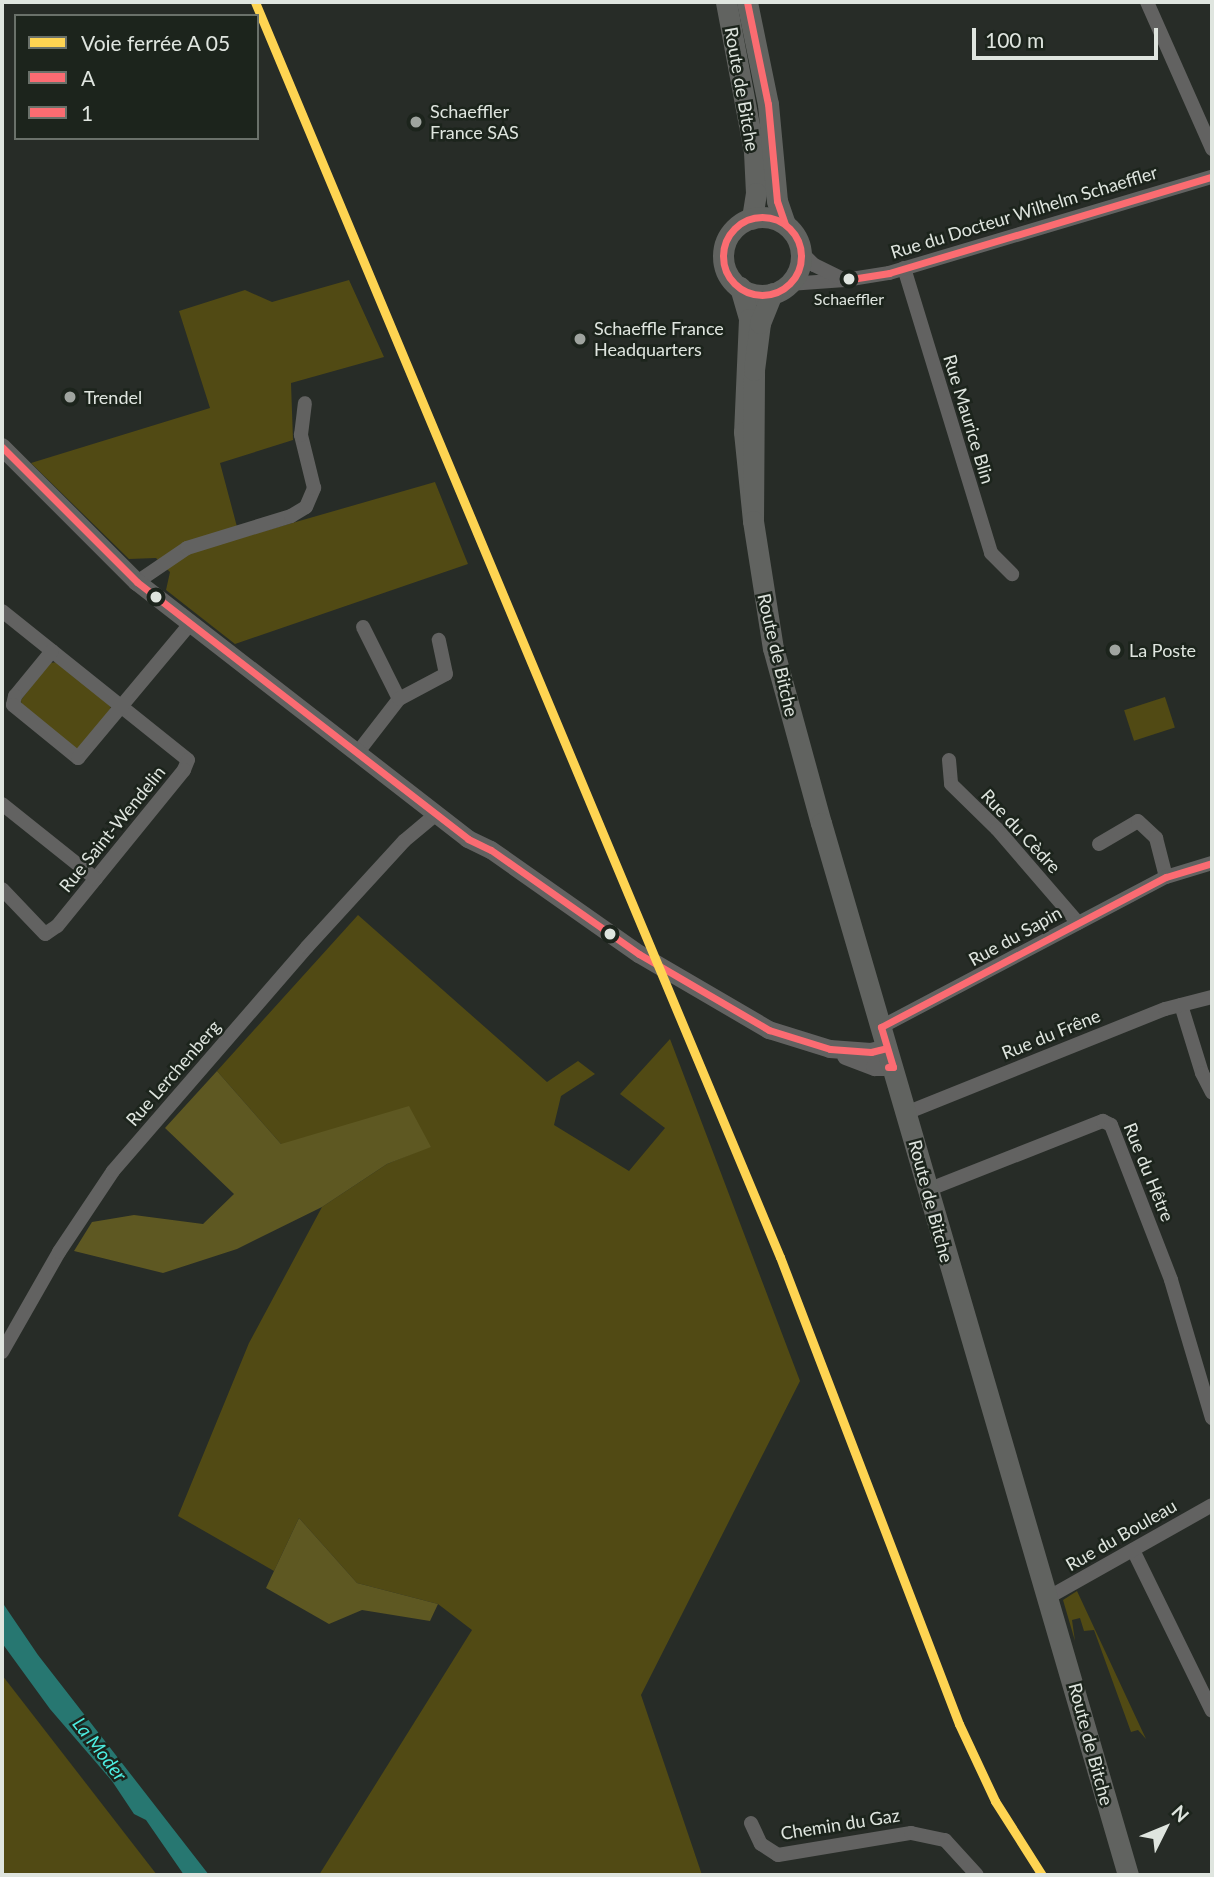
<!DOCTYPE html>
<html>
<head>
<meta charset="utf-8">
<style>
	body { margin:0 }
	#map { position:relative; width:1214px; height:1877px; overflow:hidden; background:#272c27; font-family:Lato,sans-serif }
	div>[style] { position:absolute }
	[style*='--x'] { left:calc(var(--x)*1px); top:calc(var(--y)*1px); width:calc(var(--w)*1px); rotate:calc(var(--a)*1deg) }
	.green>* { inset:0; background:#514a14; transform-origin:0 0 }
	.forest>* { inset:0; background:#5e5822 }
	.water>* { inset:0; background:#277771 }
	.minor>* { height:14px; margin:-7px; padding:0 7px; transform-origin:7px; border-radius:7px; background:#626261 }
	.tertiary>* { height:18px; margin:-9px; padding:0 9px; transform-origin:9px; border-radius:9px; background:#626261 }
	.primary>* { height:21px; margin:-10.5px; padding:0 10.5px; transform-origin:10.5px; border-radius:10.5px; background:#616360 }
	.primary>.ring { margin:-10.5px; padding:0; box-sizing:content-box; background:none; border:21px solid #616360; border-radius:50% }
	.bus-1>* { height:7px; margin:-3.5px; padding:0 3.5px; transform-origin:3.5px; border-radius:3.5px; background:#fb6b72 }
	.bus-2>* { height:7px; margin:-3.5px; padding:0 3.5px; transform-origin:3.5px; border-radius:3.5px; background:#fb6c71 }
	.bus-2>.ring { margin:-3.5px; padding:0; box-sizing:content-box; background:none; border:7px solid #fb6c71; border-radius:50% }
	.rail-1>* { height:9px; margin:-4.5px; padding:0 4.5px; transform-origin:4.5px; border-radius:4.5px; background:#fed452 }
	.dots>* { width:19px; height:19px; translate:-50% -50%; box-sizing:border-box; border:4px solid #1c241c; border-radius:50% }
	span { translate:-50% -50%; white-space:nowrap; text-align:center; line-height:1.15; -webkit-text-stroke:5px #1c241c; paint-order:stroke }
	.bus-label { font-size:16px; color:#dfe5df }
	.street-label { font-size:18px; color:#dfe5df }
	.poi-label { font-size:18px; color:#dfe5df }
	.left { translate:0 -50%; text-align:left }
	.water-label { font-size:19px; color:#4deee2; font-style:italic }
	.frame { position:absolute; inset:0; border:4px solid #dfe5df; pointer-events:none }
	.legend { position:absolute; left:14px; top:14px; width:245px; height:126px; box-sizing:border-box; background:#1c241c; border:2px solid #6a716a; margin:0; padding:9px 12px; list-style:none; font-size:21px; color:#dfe5df }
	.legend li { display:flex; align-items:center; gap:14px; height:35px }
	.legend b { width:35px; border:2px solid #6a716a }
	.north { position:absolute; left:1130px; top:1793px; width:70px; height:70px; -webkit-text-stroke:5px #1c241c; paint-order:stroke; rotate:47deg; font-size:19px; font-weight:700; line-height:28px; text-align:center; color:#dfe5df }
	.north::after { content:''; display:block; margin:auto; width:24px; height:32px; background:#dfe5df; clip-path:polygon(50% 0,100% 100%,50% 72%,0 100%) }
	.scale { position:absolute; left:972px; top:28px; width:186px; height:32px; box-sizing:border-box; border:4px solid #dfe5df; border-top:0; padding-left:9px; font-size:21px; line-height:24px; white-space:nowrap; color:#dfe5df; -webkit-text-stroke:5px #1c241c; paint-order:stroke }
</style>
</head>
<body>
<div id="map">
	<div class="green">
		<div style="clip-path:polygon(349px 280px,384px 357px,291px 383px,293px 440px,220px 463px,240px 538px,435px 482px,468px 564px,235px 644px,166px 590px,170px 572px,156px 558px,129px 559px,31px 463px,210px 408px,179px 311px,245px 290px,272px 302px)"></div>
		<div style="clip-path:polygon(58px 662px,110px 703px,111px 712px,82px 749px,72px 749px,22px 709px,21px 700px,49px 663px)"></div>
		<div style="left:1165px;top:697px;width:32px;height:43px;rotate:72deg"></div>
		<div style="clip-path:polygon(358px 915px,547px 1082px,578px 1061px,595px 1074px,561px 1096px,554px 1125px,629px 1171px,665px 1128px,620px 1094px,670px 1039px,800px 1381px,641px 1695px,702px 1875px,319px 1875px,472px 1630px,438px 1604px,357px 1583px,299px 1518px,274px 1571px,178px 1516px,249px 1343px,322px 1207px,387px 1164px,431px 1146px,281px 1144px,217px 1071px)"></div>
		<div style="clip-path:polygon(1077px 1591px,1146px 1739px,1138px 1730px,1131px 1732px,1094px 1630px,1084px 1631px,1080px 1618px,1072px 1620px,1075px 1641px,1063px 1600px)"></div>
		<div style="clip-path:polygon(2px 1675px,157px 1875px,2px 1875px)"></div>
	</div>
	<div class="forest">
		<div style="clip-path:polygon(217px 1071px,281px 1144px,409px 1106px,431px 1147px,387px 1164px,322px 1207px,237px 1249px,163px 1273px,74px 1251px,92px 1222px,134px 1215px,203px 1224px,234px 1194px,165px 1128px)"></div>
		<div style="clip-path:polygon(299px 1518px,357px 1583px,438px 1604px,430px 1621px,362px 1610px,329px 1624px,266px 1588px)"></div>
	</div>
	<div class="water">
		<div style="clip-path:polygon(2px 1602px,38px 1655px,209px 1875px,184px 1875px,146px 1820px,134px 1814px,112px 1781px,50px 1709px,2px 1643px)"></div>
	</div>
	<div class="minor">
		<div style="--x:1147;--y:2;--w:161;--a:66.1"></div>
		<div style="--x:904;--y:268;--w:298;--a:73"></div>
		<div style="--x:991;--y:553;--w:30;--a:45"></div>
		<div style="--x:845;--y:280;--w:45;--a:-9"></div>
		<div style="--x:889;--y:273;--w:337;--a:-16.6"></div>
		<div style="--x:789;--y:284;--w:56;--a:-4.1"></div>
		<div style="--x:845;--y:280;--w:34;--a:-154"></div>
		<div style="--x:814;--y:265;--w:18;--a:-135"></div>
		<div style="--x:137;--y:582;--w:60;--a:-34.2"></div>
		<div style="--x:187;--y:548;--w:109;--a:-17.1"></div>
		<div style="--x:291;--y:516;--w:17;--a:-31"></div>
		<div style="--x:306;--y:507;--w:21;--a:-67"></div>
		<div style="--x:314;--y:488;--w:55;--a:-103.8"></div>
		<div style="--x:301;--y:435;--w:32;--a:-83"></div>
		<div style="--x:2;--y:611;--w:238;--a:38.7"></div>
		<div style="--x:188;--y:760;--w:11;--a:112"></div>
		<div style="--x:184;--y:770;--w:201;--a:129.1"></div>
		<div style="--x:57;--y:926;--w:14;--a:146"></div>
		<div style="--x:45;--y:934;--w:62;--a:-133.7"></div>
		<div style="--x:363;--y:627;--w:80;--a:63.4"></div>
		<div style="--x:52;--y:651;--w:58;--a:129.4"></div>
		<div style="--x:15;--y:696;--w:9;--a:103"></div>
		<div style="--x:13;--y:705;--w:84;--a:39.2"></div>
		<div style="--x:78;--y:758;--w:175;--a:-50.1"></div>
		<div style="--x:358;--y:752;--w:67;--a:-52.3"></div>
		<div style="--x:399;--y:699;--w:53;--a:-28"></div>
		<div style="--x:446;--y:674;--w:35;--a:-102"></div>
		<div style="--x:949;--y:760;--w:24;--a:85"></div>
		<div style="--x:951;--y:784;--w:64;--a:44.4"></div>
		<div style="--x:997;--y:829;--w:124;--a:49.2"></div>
		<div style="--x:2;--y:804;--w:120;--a:38.6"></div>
		<div style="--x:1099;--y:844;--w:45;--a:-30.5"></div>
		<div style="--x:1138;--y:821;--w:25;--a:43"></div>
		<div style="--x:1156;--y:838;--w:40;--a:75.6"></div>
		<div style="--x:1181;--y:1005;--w:71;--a:72.8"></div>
		<div style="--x:1202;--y:1073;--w:22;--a:63"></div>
		<div style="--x:881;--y:1027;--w:322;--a:-27.8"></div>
		<div style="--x:1166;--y:877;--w:48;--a:-16.9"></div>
		<div style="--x:906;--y:1113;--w:279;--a:-21.9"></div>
		<div style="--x:1165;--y:1009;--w:49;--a:-14.3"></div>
		<div style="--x:930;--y:1189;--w:186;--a:-21.5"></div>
		<div style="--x:1103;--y:1121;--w:9;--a:27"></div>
		<div style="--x:1111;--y:1125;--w:166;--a:68.8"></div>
		<div style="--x:1171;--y:1280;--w:144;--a:73.5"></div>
		<div style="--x:2;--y:1352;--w:115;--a:-60.3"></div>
		<div style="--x:59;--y:1252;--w:97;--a:-56.3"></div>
		<div style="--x:113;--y:1171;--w:296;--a:-49.1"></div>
		<div style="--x:307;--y:947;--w:144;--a:-47.5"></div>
		<div style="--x:404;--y:841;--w:40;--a:-40"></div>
		<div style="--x:1133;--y:1550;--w:179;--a:63.9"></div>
		<div style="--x:1049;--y:1597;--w:187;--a:-29.4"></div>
		<div style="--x:751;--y:1823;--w:23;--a:65"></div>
		<div style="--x:761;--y:1844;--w:20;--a:33"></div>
		<div style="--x:778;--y:1855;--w:135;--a:-9.4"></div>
		<div style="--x:911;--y:1833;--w:35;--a:12"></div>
		<div style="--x:945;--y:1840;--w:47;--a:47.6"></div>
	</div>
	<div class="tertiary">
		<div style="--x:2;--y:447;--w:191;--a:45"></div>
		<div style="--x:137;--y:582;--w:419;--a:37.8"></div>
		<div style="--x:468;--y:839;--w:25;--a:26"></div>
		<div style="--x:491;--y:850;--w:181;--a:35.1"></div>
		<div style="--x:639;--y:954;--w:151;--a:30.3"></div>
		<div style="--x:769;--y:1030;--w:64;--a:17.3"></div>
		<div style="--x:830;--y:1049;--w:41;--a:4.2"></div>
		<div style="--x:871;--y:1052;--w:16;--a:-14"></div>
		<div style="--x:846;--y:1056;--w:31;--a:21"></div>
		<div style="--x:875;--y:1067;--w:18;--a:0"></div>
	</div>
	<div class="primary">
		<div style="--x:726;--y:2;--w:153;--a:79.4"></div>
		<div style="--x:754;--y:152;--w:41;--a:87.2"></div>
		<div style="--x:756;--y:193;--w:26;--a:99"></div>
		<div style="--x:747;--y:2;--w:104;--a:78.4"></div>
		<div style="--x:768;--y:104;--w:97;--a:84.7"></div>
		<div style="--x:777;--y:201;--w:24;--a:71"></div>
		<div class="ring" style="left:723px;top:217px;width:57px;height:57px"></div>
		<div style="--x:740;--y:287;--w:33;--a:74"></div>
		<div style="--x:749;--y:319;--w:113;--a:92.5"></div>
		<div style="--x:744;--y:432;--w:89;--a:84.2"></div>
		<div style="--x:753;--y:521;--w:151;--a:-89.6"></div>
		<div style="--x:754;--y:370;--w:47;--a:-82.7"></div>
		<div style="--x:760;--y:323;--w:32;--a:-68"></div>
		<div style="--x:753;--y:521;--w:129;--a:81.1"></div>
		<div style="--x:773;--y:648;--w:181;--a:74.7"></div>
		<div style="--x:821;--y:823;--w:1096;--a:73.73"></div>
	</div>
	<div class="bus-1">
		<div style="--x:2;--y:447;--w:191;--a:45"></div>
		<div style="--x:137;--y:582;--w:419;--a:37.8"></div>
		<div style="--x:468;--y:839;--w:25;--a:26"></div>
		<div style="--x:491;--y:850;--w:181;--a:35.1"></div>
		<div style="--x:639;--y:954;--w:151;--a:30.3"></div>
		<div style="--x:769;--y:1030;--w:64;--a:17.3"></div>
		<div style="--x:830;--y:1049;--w:41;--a:4.2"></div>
		<div style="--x:871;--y:1052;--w:16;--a:-14"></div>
		<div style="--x:888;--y:1067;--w:5;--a:0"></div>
		<div style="--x:893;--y:1067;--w:42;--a:-106.7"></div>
		<div style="--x:881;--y:1027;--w:322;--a:-27.8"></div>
		<div style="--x:1166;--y:877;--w:48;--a:-16.9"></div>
	</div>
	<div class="bus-2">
		<div style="--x:747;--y:2;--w:104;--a:78.4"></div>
		<div style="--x:768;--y:104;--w:97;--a:84.7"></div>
		<div style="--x:777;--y:201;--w:24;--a:71"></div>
		<div class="ring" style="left:723px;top:217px;width:71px;height:71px"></div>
		<div style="--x:845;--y:280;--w:45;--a:-9"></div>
		<div style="--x:889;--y:273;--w:337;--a:-16.6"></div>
	</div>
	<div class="rail-1">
		<div style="--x:255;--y:2;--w:1360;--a:67.3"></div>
		<div style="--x:780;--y:1257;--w:500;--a:69.03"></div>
		<div style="--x:959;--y:1724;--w:85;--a:64.9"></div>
		<div style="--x:995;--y:1801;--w:88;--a:57.6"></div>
	</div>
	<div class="dots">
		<div style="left:416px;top:122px;background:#9fa49f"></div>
		<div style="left:849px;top:279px;background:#dfe5df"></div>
		<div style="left:580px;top:339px;background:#9fa49f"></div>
		<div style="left:70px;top:397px;background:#9fa49f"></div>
		<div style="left:156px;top:597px;background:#dfe5df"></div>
		<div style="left:1115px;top:650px;background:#9fa49f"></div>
		<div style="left:610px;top:934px;background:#dfe5df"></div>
	</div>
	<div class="bus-label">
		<span style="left:849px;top:299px">Schaeffler</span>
	</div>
	<div class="street-label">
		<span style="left:742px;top:89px;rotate:80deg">Route de Bitche</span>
		<span style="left:1024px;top:212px;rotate:-17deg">Rue du Docteur Wilhelm Schaeffler</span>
		<span style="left:969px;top:419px;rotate:73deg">Rue Maurice Blin</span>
		<span style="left:778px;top:655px;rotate:77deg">Route de Bitche</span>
		<span style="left:112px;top:829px;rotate:-51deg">Rue Saint-Wendelin</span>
		<span style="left:1021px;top:831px;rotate:47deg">Rue du Cèdre</span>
		<span style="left:1015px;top:936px;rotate:-29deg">Rue du Sapin</span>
		<span style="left:1051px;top:1034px;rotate:-22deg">Rue du Frêne</span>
		<span style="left:173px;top:1073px;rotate:-49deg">Rue Lerchenberg</span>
		<span style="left:1149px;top:1172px;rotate:68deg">Rue du Hêtre</span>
		<span style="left:931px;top:1201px;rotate:75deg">Route de Bitche</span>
		<span style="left:1121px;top:1535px;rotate:-30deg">Rue du Bouleau</span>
		<span style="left:1091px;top:1744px;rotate:75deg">Route de Bitche</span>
		<span style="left:840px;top:1824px;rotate:-9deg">Chemin du Gaz</span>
	</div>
	<div class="poi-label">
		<span class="left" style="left:430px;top:122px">Schaeffler<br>France SAS</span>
		<span class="left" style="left:594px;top:339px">Schaeffle France<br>Headquarters</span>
		<span class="left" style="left:84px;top:397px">Trendel</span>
		<span class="left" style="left:1129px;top:650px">La Poste</span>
	</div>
	<div class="water-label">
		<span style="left:100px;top:1749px;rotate:52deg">La Moder</span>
	</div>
	<div class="frame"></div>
	<ul class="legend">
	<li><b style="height:9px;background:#fed452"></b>Voie ferrée A 05</li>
	<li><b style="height:9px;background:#fb6b72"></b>A</li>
	<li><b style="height:9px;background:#fb6c71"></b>1</li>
	</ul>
	<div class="north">N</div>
	<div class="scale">100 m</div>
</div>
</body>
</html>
